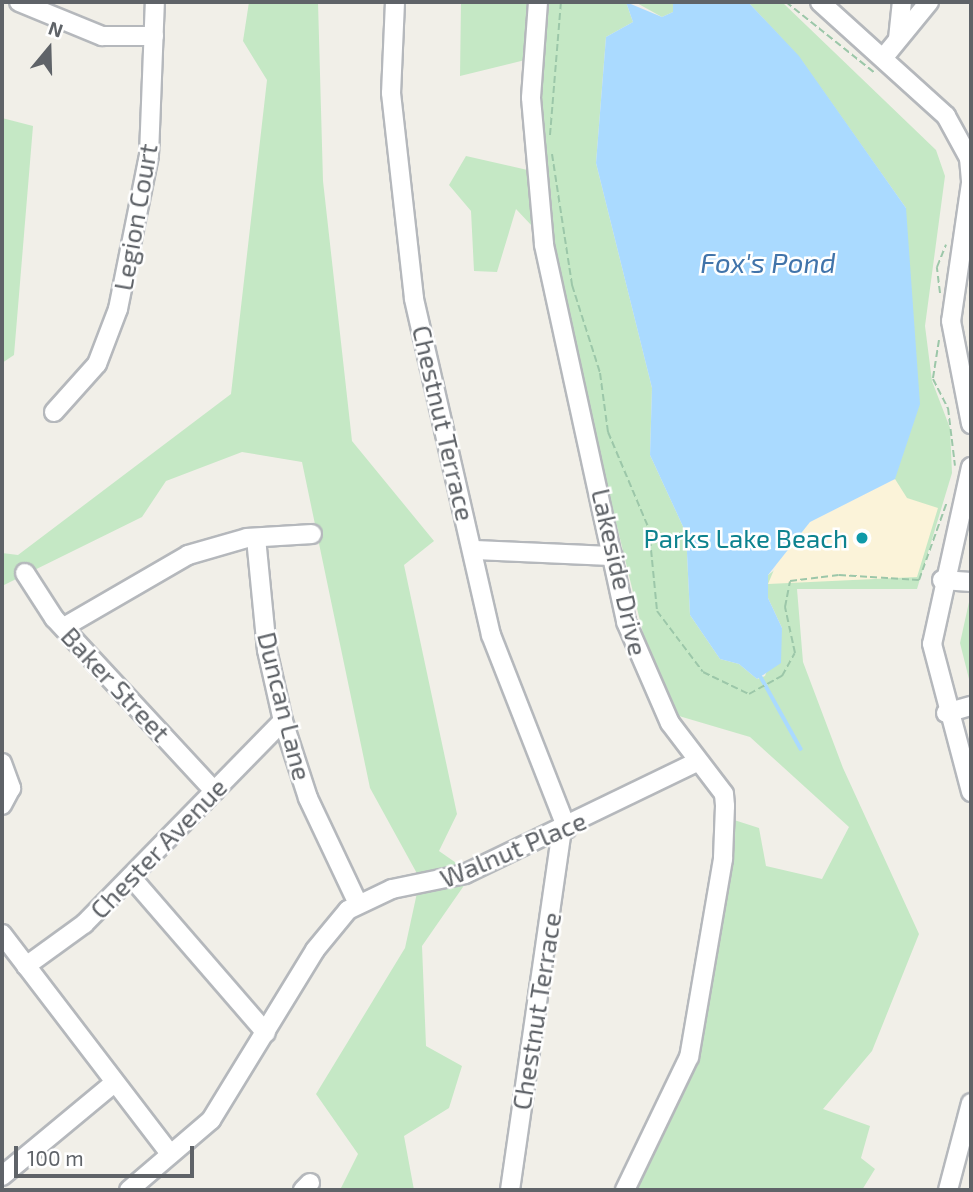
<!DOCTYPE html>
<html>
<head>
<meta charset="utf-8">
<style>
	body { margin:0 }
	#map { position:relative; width:973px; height:1192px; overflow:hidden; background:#f1efe8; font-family:"Exo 2",sans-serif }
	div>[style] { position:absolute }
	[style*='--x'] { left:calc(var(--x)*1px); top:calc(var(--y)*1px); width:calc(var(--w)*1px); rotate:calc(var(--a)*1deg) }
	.green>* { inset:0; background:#c5e8c5 }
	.sand>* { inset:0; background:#fbf3d9 }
	.water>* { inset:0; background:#aadaff }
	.stream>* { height:3.5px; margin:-1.75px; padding:0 1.75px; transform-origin:1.75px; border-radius:1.75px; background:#aadaff }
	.path>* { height:2px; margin-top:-1px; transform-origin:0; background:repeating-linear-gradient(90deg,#9cc7a9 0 7px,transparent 0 10.5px) }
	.roads { filter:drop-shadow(2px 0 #b5b8bc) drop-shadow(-2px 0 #b5b8bc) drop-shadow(0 2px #b5b8bc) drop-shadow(0 -2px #b5b8bc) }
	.minor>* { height:18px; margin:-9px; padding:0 9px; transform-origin:9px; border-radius:9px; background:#fff }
	.dots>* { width:19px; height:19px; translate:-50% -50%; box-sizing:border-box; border:4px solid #fff; border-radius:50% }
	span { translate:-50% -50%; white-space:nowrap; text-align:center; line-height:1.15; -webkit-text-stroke:5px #fff; paint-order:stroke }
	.street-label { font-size:26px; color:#5f6368 }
	.culture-label { font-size:26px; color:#0d838f }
	.right { translate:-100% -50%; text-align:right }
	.water-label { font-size:28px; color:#4174aa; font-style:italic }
	.frame { position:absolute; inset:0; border:4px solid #5f6368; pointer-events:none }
	.north { position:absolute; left:14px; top:14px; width:70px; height:70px; -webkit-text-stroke:5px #fff; paint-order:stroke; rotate:19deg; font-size:19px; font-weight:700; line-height:28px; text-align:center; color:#5f6368 }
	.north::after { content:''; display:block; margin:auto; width:24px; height:32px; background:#5f6368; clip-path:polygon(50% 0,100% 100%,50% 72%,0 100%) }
	.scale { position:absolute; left:14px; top:1146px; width:180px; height:32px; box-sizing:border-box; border:4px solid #5f6368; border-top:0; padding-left:9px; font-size:21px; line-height:24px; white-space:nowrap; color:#5f6368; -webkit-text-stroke:5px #fff; paint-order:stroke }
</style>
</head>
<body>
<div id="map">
	<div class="green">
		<div style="clip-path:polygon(249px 2px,318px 2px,323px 181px,352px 441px,434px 541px,404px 565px,457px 814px,439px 851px,472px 874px,422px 946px,426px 1046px,462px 1066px,449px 1108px,404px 1136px,414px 1190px,340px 1190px,358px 1154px,316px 1094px,405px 948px,420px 879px,370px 788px,302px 462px,242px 452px,166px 481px,142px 517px,2px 586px,2px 553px,18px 555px,231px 394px,267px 80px,243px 41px)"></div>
		<div style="clip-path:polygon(461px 2px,626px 2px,633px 22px,606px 37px,596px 163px,652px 388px,650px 455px,686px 533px,690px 615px,720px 659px,739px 664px,757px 679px,765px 676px,782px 628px,768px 598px,768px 575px,895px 479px,906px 208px,799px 57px,748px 2px,782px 2px,936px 150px,945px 176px,925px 326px,932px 381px,950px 428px,952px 473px,917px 589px,797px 589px,803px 662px,843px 768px,919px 934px,872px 1051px,823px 1109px,870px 1126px,861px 1158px,875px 1169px,862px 1190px,632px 1190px,679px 1086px,731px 819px,759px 828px,766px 866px,822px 879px,849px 827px,750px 737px,662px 711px,548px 243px,516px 209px,497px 272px,474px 271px,471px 211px,449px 185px,466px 156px,536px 172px,533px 58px,460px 76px)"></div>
		<div style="clip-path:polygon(635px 2px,673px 2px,673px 12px,662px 17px)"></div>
		<div style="clip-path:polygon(2px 118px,33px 126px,14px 355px,2px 363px)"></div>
		<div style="clip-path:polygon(971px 593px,971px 687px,960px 643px)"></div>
	</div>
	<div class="sand">
		<div style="clip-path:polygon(895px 479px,907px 498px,938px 508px,917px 577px,768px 584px,781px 553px,810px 522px)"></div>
	</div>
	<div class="water">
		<div style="clip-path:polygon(626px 2px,662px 17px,673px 12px,673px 2px,748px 2px,799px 56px,906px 208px,920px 404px,895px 479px,810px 522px,768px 575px,768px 598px,782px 628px,781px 663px,757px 679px,739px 664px,720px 659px,690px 615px,686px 533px,650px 455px,652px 388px,596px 163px,606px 37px,633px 22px)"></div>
	</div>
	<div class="stream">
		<div style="--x:761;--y:677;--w:82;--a:60.9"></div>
	</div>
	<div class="path">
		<div style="--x:786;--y:2;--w:114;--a:38.6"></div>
		<div style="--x:550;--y:135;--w:133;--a:-85.3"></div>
		<div style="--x:552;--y:154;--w:133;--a:81.3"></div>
		<div style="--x:572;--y:285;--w:92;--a:72.3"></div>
		<div style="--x:600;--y:373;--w:60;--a:82.3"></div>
		<div style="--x:608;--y:432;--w:105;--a:67.1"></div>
		<div style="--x:649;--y:529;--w:82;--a:84.4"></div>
		<div style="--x:657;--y:611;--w:76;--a:53"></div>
		<div style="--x:703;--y:672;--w:51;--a:25.6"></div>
		<div style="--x:749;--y:694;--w:38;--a:-29"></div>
		<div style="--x:782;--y:676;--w:26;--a:-61"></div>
		<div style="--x:795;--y:653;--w:47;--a:-102.3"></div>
		<div style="--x:785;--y:607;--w:26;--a:-79"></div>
		<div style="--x:790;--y:581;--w:49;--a:-7"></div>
		<div style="--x:839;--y:575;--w:80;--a:3.6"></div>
		<div style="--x:919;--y:580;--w:83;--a:-70.3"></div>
		<div style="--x:940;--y:293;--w:26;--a:-97"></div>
		<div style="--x:937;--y:267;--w:24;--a:-68"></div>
		<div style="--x:939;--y:340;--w:39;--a:99"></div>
		<div style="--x:933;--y:379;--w:33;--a:63"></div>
		<div style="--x:948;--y:408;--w:58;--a:83.1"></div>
	</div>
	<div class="roads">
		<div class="minor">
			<div style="--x:19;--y:2;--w:90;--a:22.3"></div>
			<div style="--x:102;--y:36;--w:52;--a:0"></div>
			<div style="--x:395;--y:2;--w:91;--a:92.5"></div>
			<div style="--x:391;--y:93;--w:207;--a:83.6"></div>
			<div style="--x:414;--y:299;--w:345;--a:77.1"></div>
			<div style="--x:491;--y:635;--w:208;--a:68.6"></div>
			<div style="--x:538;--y:2;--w:96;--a:94.2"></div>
			<div style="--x:531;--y:98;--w:148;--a:84.9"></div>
			<div style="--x:544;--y:245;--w:386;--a:77.7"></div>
			<div style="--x:626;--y:622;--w:110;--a:66.5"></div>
			<div style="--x:670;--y:723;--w:89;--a:52.7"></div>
			<div style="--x:724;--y:794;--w:12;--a:85"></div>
			<div style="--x:725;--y:806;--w:53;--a:92.2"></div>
			<div style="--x:723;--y:859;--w:201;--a:99.7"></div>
			<div style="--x:689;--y:1057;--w:148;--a:115.7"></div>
			<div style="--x:820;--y:2;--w:170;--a:42.1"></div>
			<div style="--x:946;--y:116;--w:48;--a:61.3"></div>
			<div style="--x:969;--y:158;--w:23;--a:85"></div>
			<div style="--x:898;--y:39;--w:37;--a:-84"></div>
			<div style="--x:884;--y:57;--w:71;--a:-50.7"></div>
			<div style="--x:971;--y:183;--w:139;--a:98.2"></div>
			<div style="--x:951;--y:321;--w:105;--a:79"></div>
			<div style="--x:54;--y:412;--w:64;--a:-48.1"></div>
			<div style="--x:97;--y:364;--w:59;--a:-69.1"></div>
			<div style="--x:118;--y:309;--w:157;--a:-78.6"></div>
			<div style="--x:149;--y:155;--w:153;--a:-87.8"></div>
			<div style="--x:971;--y:467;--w:181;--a:102.4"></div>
			<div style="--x:932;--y:644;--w:153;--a:75.2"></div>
			<div style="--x:256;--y:538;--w:113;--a:84.4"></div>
			<div style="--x:267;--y:650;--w:73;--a:77.3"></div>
			<div style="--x:283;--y:721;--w:81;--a:72"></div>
			<div style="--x:308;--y:798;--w:117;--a:64.7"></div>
			<div style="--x:473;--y:550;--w:140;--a:2.5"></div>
			<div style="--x:25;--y:573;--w:54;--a:57.2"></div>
			<div style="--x:54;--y:618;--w:236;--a:47.2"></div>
			<div style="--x:942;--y:580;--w:29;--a:4"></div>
			<div style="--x:64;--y:627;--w:143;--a:-30.1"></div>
			<div style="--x:188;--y:555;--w:61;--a:-16.1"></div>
			<div style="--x:247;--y:538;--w:65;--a:-3.5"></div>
			<div style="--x:946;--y:713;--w:26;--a:-16"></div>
			<div style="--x:2;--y:763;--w:27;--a:70"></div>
			<div style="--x:11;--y:788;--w:19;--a:118"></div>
			<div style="--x:131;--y:877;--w:206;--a:49.1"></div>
			<div style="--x:2;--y:934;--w:277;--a:52.6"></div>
			<div style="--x:26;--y:966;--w:72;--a:-35.9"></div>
			<div style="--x:84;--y:924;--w:284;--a:-45.6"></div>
			<div style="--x:2;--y:1176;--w:146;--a:-39.7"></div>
			<div style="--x:129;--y:1190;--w:108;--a:-40.5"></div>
			<div style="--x:211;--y:1120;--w:199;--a:-58.5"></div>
			<div style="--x:315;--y:950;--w:52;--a:-50.5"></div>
			<div style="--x:348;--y:910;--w:49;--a:-25.5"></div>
			<div style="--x:392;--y:889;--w:75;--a:-11.6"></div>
			<div style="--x:465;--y:874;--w:255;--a:-25.8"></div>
			<div style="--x:303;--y:1190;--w:10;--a:-45"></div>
			<div style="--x:510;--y:1190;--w:363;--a:-81.8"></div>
			<div style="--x:948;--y:1190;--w:90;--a:-75.2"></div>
		</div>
	</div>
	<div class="dots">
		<div style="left:862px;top:538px;background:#0f9aa8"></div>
	</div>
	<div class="street-label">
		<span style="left:135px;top:217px;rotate:-80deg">Legion Court</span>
		<span style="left:444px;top:423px;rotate:77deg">Chestnut Terrace</span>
		<span style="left:620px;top:572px;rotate:77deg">Lakeside Drive</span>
		<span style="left:116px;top:684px;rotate:47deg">Baker Street</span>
		<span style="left:285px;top:706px;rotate:76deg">Duncan Lane</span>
		<span style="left:158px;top:848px;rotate:-46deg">Chester Avenue</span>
		<span style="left:513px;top:849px;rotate:-23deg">Walnut Place</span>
		<span style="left:536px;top:1011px;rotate:-81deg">Chestnut Terrace</span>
	</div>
	<div class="culture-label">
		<span class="right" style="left:848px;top:538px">Parks Lake Beach</span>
	</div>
	<div class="water-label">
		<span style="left:768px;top:262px">Fox's Pond</span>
	</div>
	<div class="frame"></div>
	<div class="north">N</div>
	<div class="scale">100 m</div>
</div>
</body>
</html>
